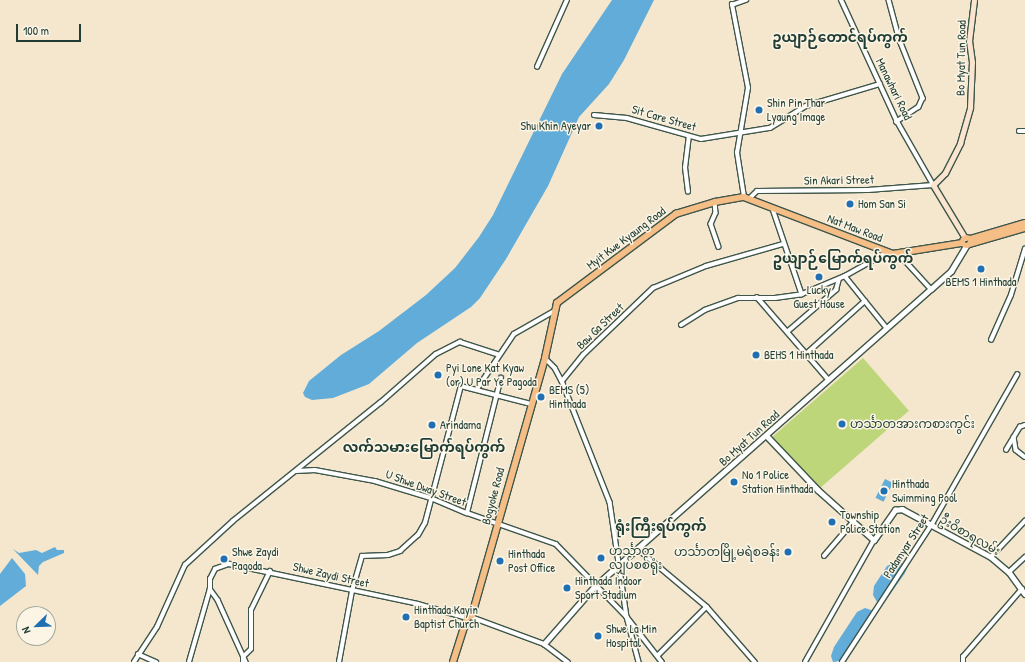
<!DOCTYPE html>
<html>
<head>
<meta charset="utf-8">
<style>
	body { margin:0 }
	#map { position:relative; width:1025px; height:662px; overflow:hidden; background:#f4e7cd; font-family:"Patrick Hand","Noto Sans Myanmar",sans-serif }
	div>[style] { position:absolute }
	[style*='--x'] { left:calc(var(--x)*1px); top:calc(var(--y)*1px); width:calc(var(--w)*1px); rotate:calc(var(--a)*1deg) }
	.green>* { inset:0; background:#bed67a; transform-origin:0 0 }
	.water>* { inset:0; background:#61acd9; transform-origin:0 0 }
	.roads { filter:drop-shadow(1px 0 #3f564b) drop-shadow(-1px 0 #3f564b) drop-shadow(0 1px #3f564b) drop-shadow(0 -1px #3f564b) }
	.minor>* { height:3.5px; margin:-1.75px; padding:0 1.75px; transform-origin:1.75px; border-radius:1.75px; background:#fff }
	.tertiary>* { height:4.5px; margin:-2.25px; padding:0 2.25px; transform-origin:2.25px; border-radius:2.25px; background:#fff }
	.secondary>* { height:5px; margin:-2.5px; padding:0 2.5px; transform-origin:2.5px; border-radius:2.5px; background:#fbe5cf }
	.primary>* { height:5.5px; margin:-2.75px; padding:0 2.75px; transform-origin:2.75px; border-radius:2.75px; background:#f5be86 }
	.primary>.ring { margin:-2.75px; padding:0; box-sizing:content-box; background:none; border:5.5px solid #f5be86; border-radius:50% }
	.dots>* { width:11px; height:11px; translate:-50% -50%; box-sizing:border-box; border:2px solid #fcf5e5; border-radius:50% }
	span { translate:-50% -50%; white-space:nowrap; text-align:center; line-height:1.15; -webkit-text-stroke:3px #fcf5e5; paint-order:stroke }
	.street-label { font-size:12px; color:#1f3d34 }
	.poi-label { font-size:12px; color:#1f3d34 }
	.left { translate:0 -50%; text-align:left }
	.right { translate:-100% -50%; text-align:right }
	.quarter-label { font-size:14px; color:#1f3d34; font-weight:700 }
	.north { position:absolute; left:16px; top:606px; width:40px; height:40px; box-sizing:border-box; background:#fcf5e5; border:1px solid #a4ab9e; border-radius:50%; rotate:247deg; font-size:11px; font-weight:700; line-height:16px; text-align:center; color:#1f3d34 }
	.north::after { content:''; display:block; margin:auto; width:14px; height:18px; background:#1f6fb2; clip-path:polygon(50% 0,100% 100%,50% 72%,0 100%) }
	.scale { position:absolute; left:16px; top:24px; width:65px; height:18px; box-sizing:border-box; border:2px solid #1f3d34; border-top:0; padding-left:5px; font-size:12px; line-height:14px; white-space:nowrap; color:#1f3d34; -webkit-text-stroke:3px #fcf5e5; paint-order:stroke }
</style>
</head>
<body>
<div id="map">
	<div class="green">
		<div style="left:863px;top:358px;width:70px;height:120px;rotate:49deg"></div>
	</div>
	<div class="water">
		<div style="clip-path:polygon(612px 0,654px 0,624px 60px,609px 84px,579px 117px,548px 186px,506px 259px,480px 298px,471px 307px,417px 343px,369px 384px,333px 398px,312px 400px,305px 397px,303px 393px,309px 381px,341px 355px,379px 331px,426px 295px,455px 268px,479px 237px,493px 215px,562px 74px)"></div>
		<div style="left:885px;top:479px;width:9px;height:21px;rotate:27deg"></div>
		<div style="clip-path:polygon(55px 547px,57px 550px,64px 550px,64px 553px,43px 562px,39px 566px,38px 575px,13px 549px,19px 553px,36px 550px,42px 553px)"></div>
		<div style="clip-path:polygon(12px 558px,25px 574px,26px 586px,0 606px,0 574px)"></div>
		<div style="clip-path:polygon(897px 561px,908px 566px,905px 573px,886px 600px,877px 602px,873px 595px,874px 586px,887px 566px)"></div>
		<div style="clip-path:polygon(865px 608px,877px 612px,847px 654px,846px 660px,833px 662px,831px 656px,834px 647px,857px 612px)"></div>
	</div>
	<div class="roads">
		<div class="minor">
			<div style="--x:889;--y:0;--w:39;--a:75"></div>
			<div style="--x:899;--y:38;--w:65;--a:68.2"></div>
			<div style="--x:923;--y:98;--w:10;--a:114"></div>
			<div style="--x:919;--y:107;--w:27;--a:146"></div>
			<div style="--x:537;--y:67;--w:73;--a:-65.9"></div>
			<div style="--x:594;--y:115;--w:33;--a:5"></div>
			<div style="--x:627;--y:118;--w:77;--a:15.8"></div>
			<div style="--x:701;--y:139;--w:70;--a:-9.1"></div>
			<div style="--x:770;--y:128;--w:42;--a:-31.4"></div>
			<div style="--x:806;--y:106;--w:77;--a:-16.6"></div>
			<div style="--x:1019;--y:131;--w:6;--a:0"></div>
			<div style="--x:688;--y:192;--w:24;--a:-97"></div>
			<div style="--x:685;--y:168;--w:31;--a:-83"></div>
			<div style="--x:744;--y:197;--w:45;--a:-99"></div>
			<div style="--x:737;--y:153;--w:66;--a:-80.4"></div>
			<div style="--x:748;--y:88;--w:85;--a:-100.9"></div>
			<div style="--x:732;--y:5;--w:15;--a:-20"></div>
			<div style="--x:749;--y:199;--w:11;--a:-45"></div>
			<div style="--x:757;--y:191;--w:111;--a:-0.5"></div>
			<div style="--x:868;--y:190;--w:65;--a:-4.4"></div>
			<div style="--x:933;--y:185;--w:73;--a:-119.7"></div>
			<div style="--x:897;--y:122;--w:134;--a:-114.7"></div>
			<div style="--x:715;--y:202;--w:11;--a:85"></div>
			<div style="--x:716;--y:213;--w:12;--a:114"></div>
			<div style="--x:711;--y:224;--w:24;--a:71"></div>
			<div style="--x:773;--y:209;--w:90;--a:71.2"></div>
			<div style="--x:899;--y:254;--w:47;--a:47.6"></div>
			<div style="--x:845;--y:276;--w:67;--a:51.1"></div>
			<div style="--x:757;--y:297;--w:108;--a:49.1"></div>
			<div style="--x:681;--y:325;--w:28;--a:-32"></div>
			<div style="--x:705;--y:310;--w:35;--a:-20"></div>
			<div style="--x:738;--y:298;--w:37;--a:0"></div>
			<div style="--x:775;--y:298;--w:27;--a:-8"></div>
			<div style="--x:802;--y:294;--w:47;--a:-22.7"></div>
			<div style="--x:845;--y:276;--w:49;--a:-29.2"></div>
			<div style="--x:787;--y:332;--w:65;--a:-40.6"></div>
			<div style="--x:836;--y:290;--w:11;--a:-75"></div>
			<div style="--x:991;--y:340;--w:49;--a:-66"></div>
			<div style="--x:1011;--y:295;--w:48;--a:-73.1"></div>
			<div style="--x:806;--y:354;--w:79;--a:-41.9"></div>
			<div style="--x:545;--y:358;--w:14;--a:45"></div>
			<div style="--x:555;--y:368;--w:15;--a:62"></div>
			<div style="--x:562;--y:381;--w:130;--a:68.4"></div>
			<div style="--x:610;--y:502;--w:116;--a:81.6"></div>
			<div style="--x:627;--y:617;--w:47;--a:75.1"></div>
			<div style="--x:562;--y:381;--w:33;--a:-51"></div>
			<div style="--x:583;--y:355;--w:97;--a:-43.7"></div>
			<div style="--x:653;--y:288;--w:57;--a:-22.5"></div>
			<div style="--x:706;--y:266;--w:80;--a:-15.9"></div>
			<div style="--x:477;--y:389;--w:66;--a:-56.1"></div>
			<div style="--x:514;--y:334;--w:48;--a:-29.7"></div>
			<div style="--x:1014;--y:437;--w:13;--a:81"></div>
			<div style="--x:1016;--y:450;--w:11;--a:38"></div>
			<div style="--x:1006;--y:450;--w:27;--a:-59"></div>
			<div style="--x:1020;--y:427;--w:5;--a:-22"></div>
			<div style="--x:296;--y:471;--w:19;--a:-3"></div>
			<div style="--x:315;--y:470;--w:61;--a:10.4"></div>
			<div style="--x:375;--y:481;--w:59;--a:16.9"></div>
			<div style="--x:431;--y:498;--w:39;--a:23"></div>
			<div style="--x:467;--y:513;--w:94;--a:19.2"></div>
			<div style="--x:556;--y:544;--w:102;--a:45.8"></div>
			<div style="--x:627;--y:617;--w:57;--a:52.1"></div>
			<div style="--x:467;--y:513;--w:139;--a:-75.9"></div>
			<div style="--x:638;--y:549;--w:90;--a:40"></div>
			<div style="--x:707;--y:607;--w:69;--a:135"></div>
			<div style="--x:824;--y:556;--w:46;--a:-49.4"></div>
			<div style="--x:991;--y:557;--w:50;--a:-46.6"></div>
			<div style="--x:1009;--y:572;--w:22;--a:-43"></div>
			<div style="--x:210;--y:589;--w:14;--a:54"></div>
			<div style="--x:218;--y:600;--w:68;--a:65.7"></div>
			<div style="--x:707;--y:607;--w:73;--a:48.9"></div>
			<div style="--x:471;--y:617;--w:78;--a:20.3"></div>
			<div style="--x:544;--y:644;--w:30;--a:37"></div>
			<div style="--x:138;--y:654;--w:20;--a:24"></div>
			<div style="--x:134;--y:662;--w:42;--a:-56.7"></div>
			<div style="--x:157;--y:627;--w:68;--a:-65.7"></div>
			<div style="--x:185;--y:565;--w:65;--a:-42.5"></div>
			<div style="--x:233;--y:521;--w:189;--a:-38.8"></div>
			<div style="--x:380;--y:403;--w:74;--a:-41.2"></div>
			<div style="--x:436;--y:354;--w:27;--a:-27"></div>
			<div style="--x:460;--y:342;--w:40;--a:18"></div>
			<div style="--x:189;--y:662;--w:76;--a:-74"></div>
			<div style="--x:210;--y:589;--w:10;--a:-90"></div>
			<div style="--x:210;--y:579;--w:11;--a:-63"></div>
			<div style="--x:215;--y:569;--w:15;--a:-20"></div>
			<div style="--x:229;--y:564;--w:193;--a:11.9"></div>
			<div style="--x:418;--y:604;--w:51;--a:15.9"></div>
			<div style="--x:243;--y:662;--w:5;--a:-90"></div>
			<div style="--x:243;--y:657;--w:11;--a:-45"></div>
			<div style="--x:251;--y:649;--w:39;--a:-90"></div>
			<div style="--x:251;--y:610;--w:43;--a:-64"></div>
			<div style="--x:339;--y:662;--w:72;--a:-79.6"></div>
			<div style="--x:352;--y:591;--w:36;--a:-74"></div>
			<div style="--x:362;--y:556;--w:26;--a:-2"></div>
			<div style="--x:388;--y:555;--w:13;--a:-18"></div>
			<div style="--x:400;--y:551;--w:24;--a:-42"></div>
			<div style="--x:418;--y:535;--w:14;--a:-60"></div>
			<div style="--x:425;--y:523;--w:142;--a:-75.3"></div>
			<div style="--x:461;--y:386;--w:72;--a:14.4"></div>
			<div style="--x:805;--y:662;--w:140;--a:-60.5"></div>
			<div style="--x:842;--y:662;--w:165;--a:-56.9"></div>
			<div style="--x:932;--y:524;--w:172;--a:-60.3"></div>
			<div style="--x:963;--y:662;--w:5;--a:-90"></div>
			<div style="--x:963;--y:657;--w:90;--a:-49.1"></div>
		</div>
		<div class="tertiary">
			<div style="--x:767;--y:436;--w:74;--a:46.6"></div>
			<div style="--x:818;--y:490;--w:75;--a:41.8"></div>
			<div style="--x:874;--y:540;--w:37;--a:-55"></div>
			<div style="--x:895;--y:510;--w:7;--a:-8"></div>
			<div style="--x:902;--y:509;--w:101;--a:28.3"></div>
			<div style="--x:991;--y:557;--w:23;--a:40"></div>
			<div style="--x:1009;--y:572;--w:27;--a:54"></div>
			<div style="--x:544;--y:644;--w:77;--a:-48.7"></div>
			<div style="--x:595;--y:586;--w:448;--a:-41.5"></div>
			<div style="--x:931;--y:289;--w:27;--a:-42"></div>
			<div style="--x:951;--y:271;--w:29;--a:-59"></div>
		</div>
		<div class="secondary">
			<div style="--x:965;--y:238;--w:62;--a:-121.1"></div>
			<div style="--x:933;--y:185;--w:17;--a:-45"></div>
			<div style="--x:945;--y:173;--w:34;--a:-63"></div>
			<div style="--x:960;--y:143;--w:37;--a:-74"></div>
			<div style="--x:970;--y:107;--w:45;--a:-87.5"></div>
			<div style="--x:972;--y:62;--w:21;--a:-98"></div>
			<div style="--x:969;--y:41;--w:41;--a:-83"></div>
		</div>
		<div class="primary">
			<div class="ring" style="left:962.5px;top:237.5px;width:3.5px;height:3.5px"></div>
			<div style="--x:971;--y:239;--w:56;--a:-16.5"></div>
			<div style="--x:970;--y:244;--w:57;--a:-16.2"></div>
			<div style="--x:453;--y:662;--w:46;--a:-72.3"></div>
			<div style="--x:467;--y:618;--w:6;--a:-31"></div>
			<div style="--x:472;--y:615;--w:267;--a:-74.1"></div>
			<div style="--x:545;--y:358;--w:56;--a:-77.7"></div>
			<div style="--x:557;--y:303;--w:149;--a:-36.8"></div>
			<div style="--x:676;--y:214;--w:41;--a:-17.1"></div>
			<div style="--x:715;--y:202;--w:29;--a:-10"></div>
			<div style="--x:744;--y:197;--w:160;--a:20.9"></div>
			<div style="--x:893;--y:254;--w:70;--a:-9.1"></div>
		</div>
	</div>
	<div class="dots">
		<div style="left:759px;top:110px;background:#1f6fb2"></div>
		<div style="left:599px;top:126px;background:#1f6fb2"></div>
		<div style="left:850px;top:204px;background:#1f6fb2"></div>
		<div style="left:981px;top:269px;background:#1f6fb2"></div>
		<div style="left:819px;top:277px;background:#1f6fb2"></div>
		<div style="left:756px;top:355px;background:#1f6fb2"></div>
		<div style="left:438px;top:375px;background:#1f6fb2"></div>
		<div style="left:541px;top:397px;background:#1f6fb2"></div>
		<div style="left:842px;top:424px;background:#1f6fb2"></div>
		<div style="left:432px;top:425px;background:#1f6fb2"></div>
		<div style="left:734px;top:482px;background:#1f6fb2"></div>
		<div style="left:884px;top:491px;background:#1f6fb2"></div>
		<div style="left:832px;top:522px;background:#1f6fb2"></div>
		<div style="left:788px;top:552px;background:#1f6fb2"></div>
		<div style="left:601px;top:558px;background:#1f6fb2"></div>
		<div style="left:224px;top:559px;background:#1f6fb2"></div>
		<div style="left:500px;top:561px;background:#1f6fb2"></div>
		<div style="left:567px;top:588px;background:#1f6fb2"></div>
		<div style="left:406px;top:617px;background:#1f6fb2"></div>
		<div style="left:598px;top:636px;background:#1f6fb2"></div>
	</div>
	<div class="street-label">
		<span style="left:961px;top:58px;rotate:-89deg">Bo Myat Tun Road</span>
		<span style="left:894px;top:89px;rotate:64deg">Manawhari Road</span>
		<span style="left:664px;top:118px;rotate:16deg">Sit Care Street</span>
		<span style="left:839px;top:180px;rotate:-1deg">Sin Akari Street</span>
		<span style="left:855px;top:228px;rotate:21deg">Nat Maw Road</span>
		<span style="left:626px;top:238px;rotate:-37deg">Myit Kwe Kyaung Road</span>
		<span style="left:600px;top:326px;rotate:-44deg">Baw Ga Street</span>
		<span style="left:749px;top:438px;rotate:-42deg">Bo Myat Tun Road</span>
		<span style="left:426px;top:488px;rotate:20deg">U Shwe Dway Street</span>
		<span style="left:493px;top:496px;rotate:-75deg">Bogyoke Road</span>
		<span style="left:970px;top:535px;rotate:30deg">ဦးဝိစာရလမ်း</span>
		<span style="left:906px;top:546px;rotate:-57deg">Padamyar Street</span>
		<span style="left:331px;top:575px;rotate:13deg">Shwe Zaydi Street</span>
	</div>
	<div class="poi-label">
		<span class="left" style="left:767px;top:110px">Shin Pin Thar<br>Lyaung Image</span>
		<span class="right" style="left:591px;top:126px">Shu Khin Ayeyar</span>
		<span class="left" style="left:858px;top:204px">Hom San Si</span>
		<span style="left:981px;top:282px">BEMS 1 Hinthada</span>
		<span style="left:819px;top:297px">Lucky<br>Guest House</span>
		<span class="left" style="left:764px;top:355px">BEHS 1 Hinthada</span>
		<span class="left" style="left:446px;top:375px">Pyi Lone Kat Kyaw<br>(or) U Par Ye Pagoda</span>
		<span class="left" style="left:549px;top:397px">BEMS (5)<br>Hinthada</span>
		<span class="left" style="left:850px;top:424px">ဟင်္သာတအားကစားကွင်း</span>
		<span class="left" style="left:440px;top:425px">Arindama</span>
		<span class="left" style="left:742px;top:482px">No 1 Police<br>Station Hinthada</span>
		<span class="left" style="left:892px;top:491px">Hinthada<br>Swimming Pool</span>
		<span class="left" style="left:840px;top:522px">Township<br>Police Station</span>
		<span class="left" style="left:609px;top:558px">ဟင်္သာတ<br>လျှပ်စစ်ရုံး</span>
		<span class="left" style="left:232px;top:559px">Shwe Zaydi<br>Pagoda</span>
		<span class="right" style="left:780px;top:552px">ဟင်္သာတမြို့မရဲစခန်း</span>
		<span class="left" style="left:508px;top:561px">Hinthada<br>Post Office</span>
		<span class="left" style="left:575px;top:588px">Hinthada Indoor<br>Sport Stadium</span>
		<span class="left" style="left:414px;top:617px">Hinthada Kayin<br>Baptist Church</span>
		<span class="left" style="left:606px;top:636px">Shwe La Min<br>Hospital</span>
	</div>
	<div class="quarter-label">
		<span style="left:840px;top:37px">ဥယျာဉ်တောင်ရပ်ကွက်</span>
		<span style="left:843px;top:258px">ဥယျာဉ်မြောက်ရပ်ကွက်</span>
		<span style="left:424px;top:447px">လက်သမားမြောက်ရပ်ကွက်</span>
		<span style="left:661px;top:526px">ရုံးကြီးရပ်ကွက်</span>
	</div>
	<div class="north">N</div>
	<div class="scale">100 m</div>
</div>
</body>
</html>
